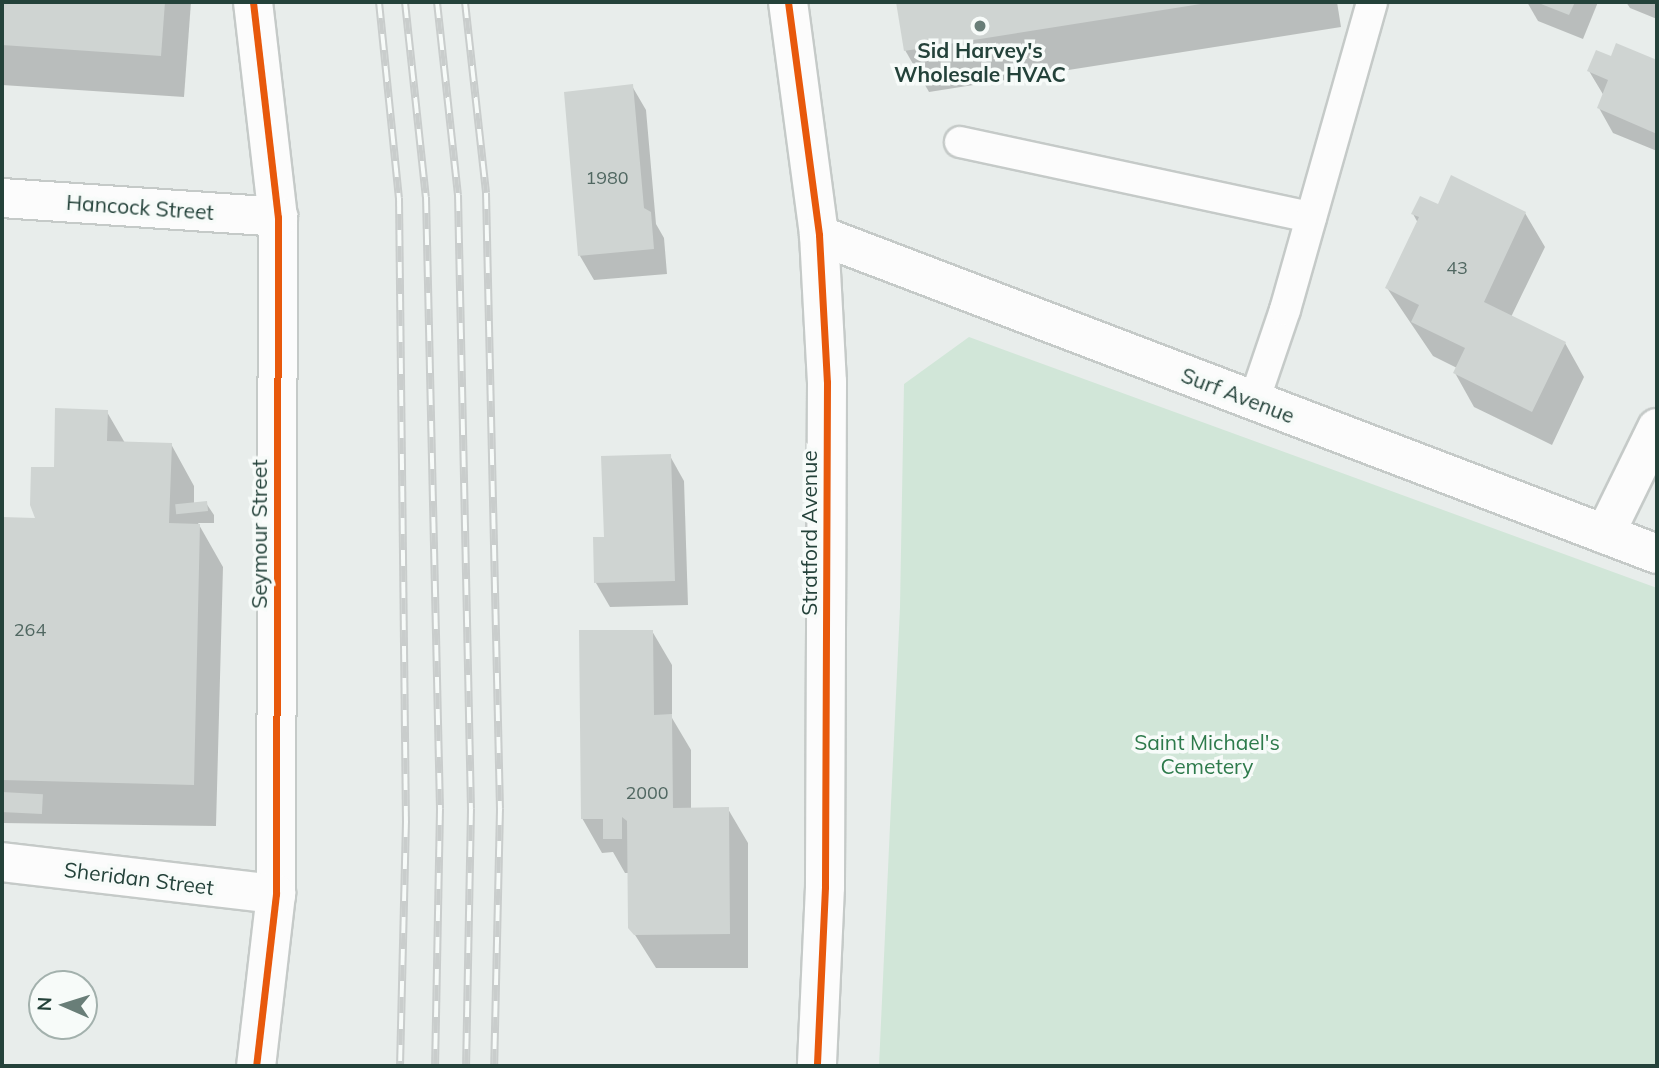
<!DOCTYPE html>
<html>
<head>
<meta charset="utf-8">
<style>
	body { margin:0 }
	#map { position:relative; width:1659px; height:1068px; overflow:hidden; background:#e8edeb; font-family:Mulish,sans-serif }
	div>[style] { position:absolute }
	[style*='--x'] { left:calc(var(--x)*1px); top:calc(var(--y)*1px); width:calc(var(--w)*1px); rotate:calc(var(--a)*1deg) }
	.green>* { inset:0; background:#d1e6d8 }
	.shadow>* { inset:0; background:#0003 }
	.building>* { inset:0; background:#cfd4d2; transform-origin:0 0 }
	.roads { filter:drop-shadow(2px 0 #c5cac8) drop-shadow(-2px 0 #c5cac8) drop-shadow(0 2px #c5cac8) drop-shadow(0 -2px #c5cac8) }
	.lane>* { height:30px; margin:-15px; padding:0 15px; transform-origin:15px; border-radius:15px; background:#fcfcfc }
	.street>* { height:38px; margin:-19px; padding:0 19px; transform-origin:19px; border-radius:19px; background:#fcfcfc }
	.secondary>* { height:38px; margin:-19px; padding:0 19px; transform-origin:19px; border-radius:19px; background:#fcfcfc }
	.rail>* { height:8px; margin-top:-4px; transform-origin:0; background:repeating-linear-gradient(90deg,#f7fbf9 0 16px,#c9cdcc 0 32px); box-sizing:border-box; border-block:2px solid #c9cdcc }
	.cycleway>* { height:7px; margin:-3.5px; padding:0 3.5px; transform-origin:3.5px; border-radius:3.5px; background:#e8590c }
	.dots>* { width:19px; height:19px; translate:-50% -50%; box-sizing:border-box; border:4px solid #f7fbf9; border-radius:50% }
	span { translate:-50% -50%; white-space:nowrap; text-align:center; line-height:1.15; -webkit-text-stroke:7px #f7fbf9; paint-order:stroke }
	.number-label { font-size:18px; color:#506761 }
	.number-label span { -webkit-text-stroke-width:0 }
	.poi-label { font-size:21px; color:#24423a; font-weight:700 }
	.street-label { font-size:21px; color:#24423a }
	.park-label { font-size:21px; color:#2d7a4b }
	.frame { position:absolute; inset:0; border:4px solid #24423a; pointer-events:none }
	.north { position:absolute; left:28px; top:970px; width:70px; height:70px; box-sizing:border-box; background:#f7fbf9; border:2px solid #a3b1ad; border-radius:50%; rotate:273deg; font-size:19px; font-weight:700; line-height:28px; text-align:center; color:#24423a }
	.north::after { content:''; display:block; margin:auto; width:24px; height:32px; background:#697e78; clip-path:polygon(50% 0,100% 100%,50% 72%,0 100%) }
</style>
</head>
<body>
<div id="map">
	<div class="green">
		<div style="clip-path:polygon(969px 337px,1657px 588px,1657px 1066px,879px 1066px,900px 607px,904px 384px)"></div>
	</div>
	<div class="shadow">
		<div style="clip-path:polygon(2px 2px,191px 2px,184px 97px,2px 85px)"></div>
		<div style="clip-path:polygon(898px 2px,1337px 2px,1341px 27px,929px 92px,905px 50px)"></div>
		<div style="clip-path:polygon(1527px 2px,1598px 2px,1583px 39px,1538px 21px)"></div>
		<div style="clip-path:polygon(1626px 2px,1657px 2px,1657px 19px,1630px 8px)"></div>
		<div style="clip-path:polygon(1617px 45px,1657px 62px,1657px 151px,1613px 133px,1599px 108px,1604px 96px,1589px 71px,1612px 59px)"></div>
		<div style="clip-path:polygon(632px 86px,646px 110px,656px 224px,664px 238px,667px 274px,594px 280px,580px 256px,566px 94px)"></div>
		<div style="clip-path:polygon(1439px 207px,1525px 213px,1545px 247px,1511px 317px,1565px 343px,1584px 377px,1552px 445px,1474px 407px,1455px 373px,1457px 368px,1433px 356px,1387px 288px,1418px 223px,1413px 214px)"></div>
		<div style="clip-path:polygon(107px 412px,125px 443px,171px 444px,194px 486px,194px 504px,206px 503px,214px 515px,214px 523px,198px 523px,223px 567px,216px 826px,2px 823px,2px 519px,38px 520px,56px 469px)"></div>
		<div style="clip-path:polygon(670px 456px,684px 481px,688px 605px,610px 607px,596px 583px)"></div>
		<div style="clip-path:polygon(652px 631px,672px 665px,672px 718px,691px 750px,691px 810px,728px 809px,748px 843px,748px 968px,656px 968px,630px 927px,629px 873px,625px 873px,613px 852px,602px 853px,582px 818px)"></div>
	</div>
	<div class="building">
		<div style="clip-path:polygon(2px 2px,165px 2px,161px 56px,2px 45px)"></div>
		<div style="clip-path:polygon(896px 2px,1207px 2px,1207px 3px,904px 51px)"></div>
		<div style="clip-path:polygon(1536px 2px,1575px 2px,1569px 15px)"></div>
		<div style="clip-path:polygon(1616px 43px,1657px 60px,1657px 134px,1597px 108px,1608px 80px,1587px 71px,1596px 50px,1611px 56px)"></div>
		<div style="clip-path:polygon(633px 84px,644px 208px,651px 212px,654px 249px,578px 256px,564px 92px)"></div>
		<div style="clip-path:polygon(1451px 175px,1526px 212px,1484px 302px,1566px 342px,1532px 412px,1453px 373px,1465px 348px,1411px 322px,1419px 305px,1385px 288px,1419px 217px,1411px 214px,1420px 196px,1438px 204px)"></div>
		<div style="clip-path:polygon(55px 408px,108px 410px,107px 441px,172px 443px,169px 523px,200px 524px,194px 785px,2px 780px,2px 517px,35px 518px,30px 505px,31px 467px,54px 467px)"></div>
		<div style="clip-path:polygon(671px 454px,675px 581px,594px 583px,593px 537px,604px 537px,601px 456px)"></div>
		<div style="left:207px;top:501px;width:10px;height:32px;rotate:84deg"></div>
		<div style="clip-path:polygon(579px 630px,653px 630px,654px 715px,672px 714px,673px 808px,729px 807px,730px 934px,634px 935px,628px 928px,627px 821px,622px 817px,622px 839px,603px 839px,603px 819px,581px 819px)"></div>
		<div style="left:2px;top:792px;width:41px;height:20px;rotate:3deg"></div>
	</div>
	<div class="roads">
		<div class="lane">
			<div style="--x:960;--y:142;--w:359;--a:12.1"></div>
			<div style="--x:1254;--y:401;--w:96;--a:-71.2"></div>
			<div style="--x:1285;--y:310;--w:320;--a:-74.2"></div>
		</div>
		<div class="street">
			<div style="--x:253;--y:2;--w:216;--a:83.4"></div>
			<div style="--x:278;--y:217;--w:677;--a:90.17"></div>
			<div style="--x:276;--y:894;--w:173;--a:96.6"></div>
			<div style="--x:2;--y:198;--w:277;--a:3.9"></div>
			<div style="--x:1605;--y:534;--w:118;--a:-63.9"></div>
			<div style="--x:2;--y:862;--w:276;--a:6.7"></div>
		</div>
		<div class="secondary">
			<div style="--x:788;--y:2;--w:235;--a:82.4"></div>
			<div style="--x:819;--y:235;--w:147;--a:86.9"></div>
			<div style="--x:827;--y:382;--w:505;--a:90.23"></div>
			<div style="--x:825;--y:887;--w:179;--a:92.6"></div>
			<div style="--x:819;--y:235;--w:897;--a:20.84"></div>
		</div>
	</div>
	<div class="rail">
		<div style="--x:379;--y:2;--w:197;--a:84.2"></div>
		<div style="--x:399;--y:198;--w:623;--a:89.36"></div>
		<div style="--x:406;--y:821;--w:245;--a:91.4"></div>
		<div style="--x:405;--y:2;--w:196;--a:83.9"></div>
		<div style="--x:426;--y:197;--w:612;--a:88.69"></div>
		<div style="--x:440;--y:809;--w:257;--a:91.1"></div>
		<div style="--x:437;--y:2;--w:194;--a:83.8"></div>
		<div style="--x:458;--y:195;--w:614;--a:88.79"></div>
		<div style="--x:471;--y:809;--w:257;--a:91.1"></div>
		<div style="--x:465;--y:2;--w:192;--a:83.7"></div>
		<div style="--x:486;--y:193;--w:616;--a:88.7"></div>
		<div style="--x:500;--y:809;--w:257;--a:91.3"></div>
	</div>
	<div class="cycleway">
		<div style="--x:253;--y:2;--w:216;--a:83.4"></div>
		<div style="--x:278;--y:217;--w:677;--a:90.17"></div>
		<div style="--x:276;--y:894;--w:173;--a:96.6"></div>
		<div style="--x:788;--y:2;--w:235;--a:82.4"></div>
		<div style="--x:819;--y:235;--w:147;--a:86.9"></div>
		<div style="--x:827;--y:382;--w:505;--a:90.23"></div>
		<div style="--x:825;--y:887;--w:179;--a:92.6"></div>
	</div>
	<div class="dots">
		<div style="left:980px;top:26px;background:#697e78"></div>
	</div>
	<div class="number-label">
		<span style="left:607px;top:178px">1980</span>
		<span style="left:1457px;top:268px">43</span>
		<span style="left:30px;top:630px">264</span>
		<span style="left:647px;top:793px">2000</span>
	</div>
	<div class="poi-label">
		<span style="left:980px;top:62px">Sid Harvey's<br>Wholesale HVAC</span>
	</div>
	<div class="street-label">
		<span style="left:140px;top:207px;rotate:4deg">Hancock Street</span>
		<span style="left:1238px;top:395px;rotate:21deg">Surf Avenue</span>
		<span style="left:809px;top:533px;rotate:-90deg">Stratford Avenue</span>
		<span style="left:259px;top:534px;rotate:-90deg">Seymour Street</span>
		<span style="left:139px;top:878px;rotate:7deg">Sheridan Street</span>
	</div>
	<div class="park-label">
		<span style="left:1207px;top:754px">Saint Michael's<br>Cemetery</span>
	</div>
	<div class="frame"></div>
	<div class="north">N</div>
</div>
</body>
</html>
